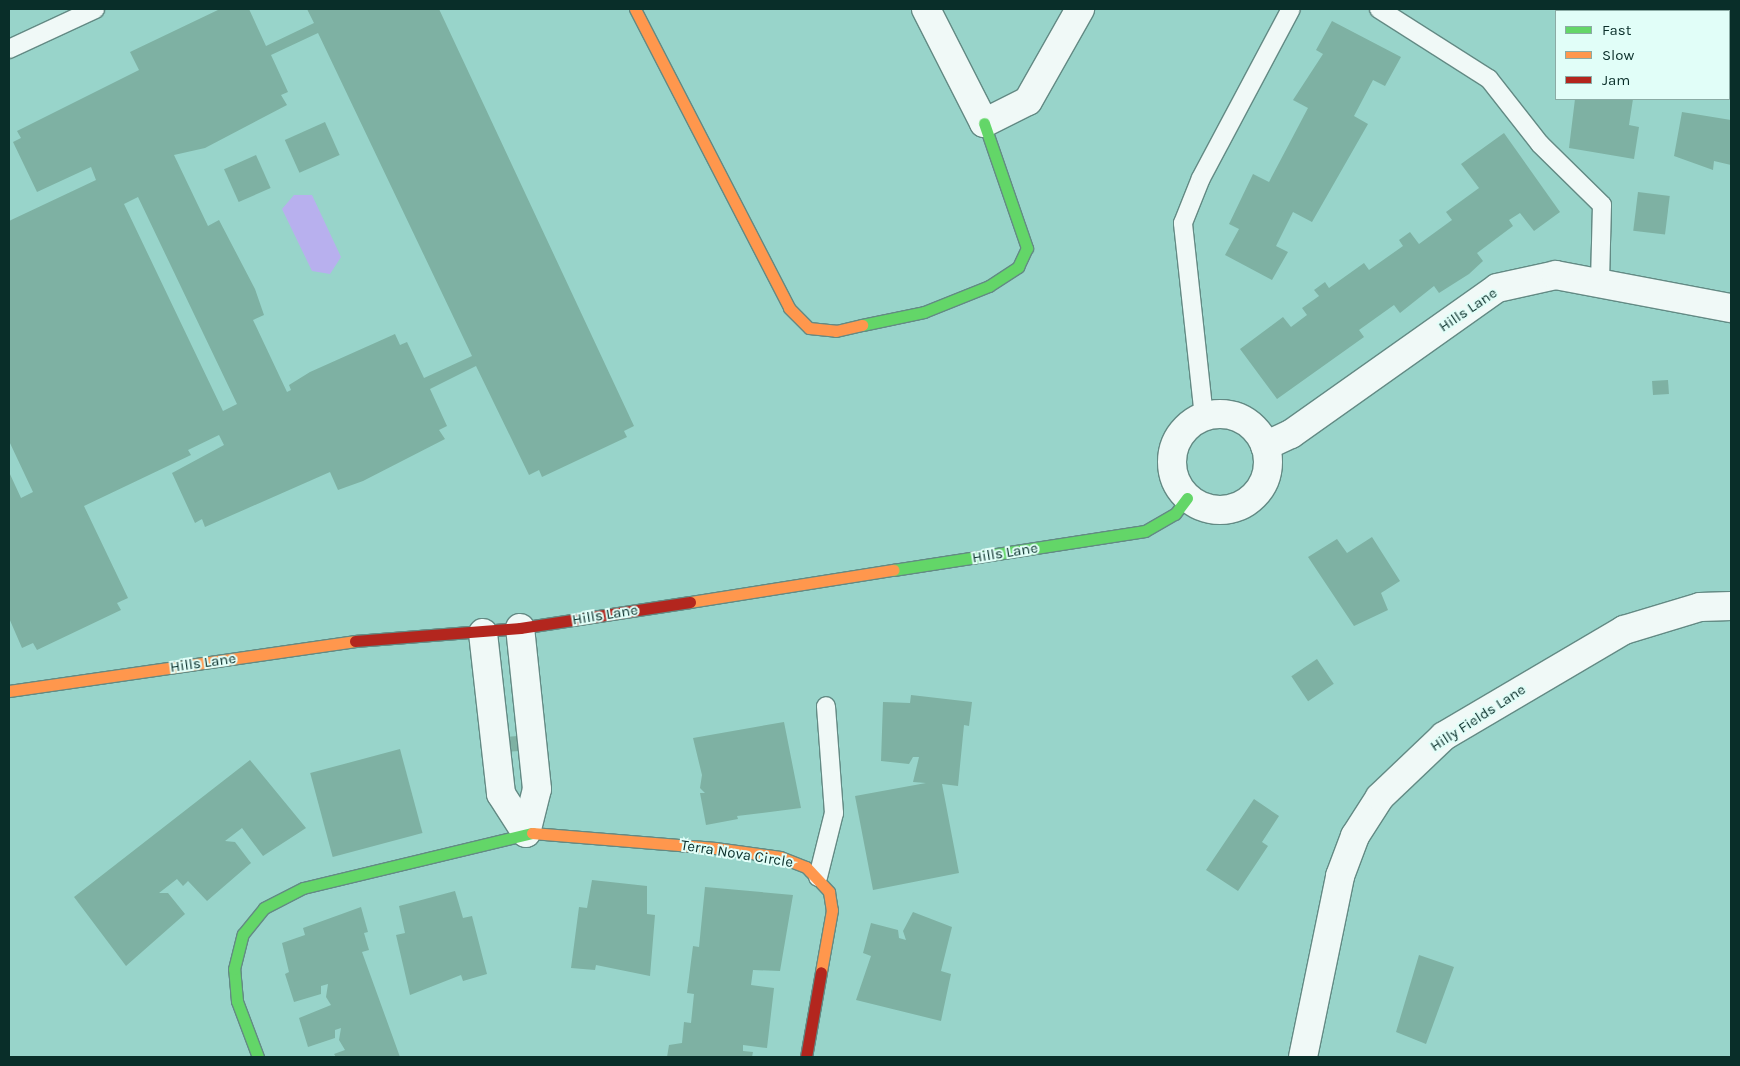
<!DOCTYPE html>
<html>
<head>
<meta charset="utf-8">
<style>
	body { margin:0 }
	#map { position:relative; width:1740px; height:1066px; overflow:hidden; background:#98d4ca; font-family:Karla,sans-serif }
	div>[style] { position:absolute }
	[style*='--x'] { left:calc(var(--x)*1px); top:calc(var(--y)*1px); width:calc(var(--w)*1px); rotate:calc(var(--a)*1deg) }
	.water>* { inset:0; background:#b8b0ee }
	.building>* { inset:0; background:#7eb1a3; transform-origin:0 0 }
	.roads { filter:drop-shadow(1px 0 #638a84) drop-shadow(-1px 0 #638a84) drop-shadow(0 1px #638a84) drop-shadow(0 -1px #638a84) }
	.lane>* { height:18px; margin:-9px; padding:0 9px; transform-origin:9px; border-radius:9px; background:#f0f9f7 }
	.street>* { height:28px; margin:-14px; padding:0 14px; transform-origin:14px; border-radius:14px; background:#f0f9f7 }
	.street>.ring { margin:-14px; padding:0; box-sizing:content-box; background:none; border:28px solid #f0f9f7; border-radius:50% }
	.fast>* { height:11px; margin:-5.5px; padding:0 5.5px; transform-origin:5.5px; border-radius:5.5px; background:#63d668 }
	.slow>* { height:11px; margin:-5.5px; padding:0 5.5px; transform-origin:5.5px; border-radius:5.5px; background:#ff974d }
	.jam>* { height:11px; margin:-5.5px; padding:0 5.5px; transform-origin:5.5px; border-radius:5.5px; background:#b3261e }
	span { translate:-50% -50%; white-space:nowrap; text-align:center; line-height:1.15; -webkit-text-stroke:4px #e1fef8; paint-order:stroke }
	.street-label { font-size:15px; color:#092e29 }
	.frame { position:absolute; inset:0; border:10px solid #092e29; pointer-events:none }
	.legend { position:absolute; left:1555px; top:10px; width:175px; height:90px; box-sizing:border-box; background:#e1fef8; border:1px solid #8baba5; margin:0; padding:6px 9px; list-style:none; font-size:15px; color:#092e29 }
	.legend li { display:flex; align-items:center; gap:10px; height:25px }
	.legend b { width:25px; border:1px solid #8baba5 }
</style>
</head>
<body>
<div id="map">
	<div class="water">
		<div style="clip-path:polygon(294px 195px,312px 195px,341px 257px,330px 274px,312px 271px,282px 209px)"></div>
	</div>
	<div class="building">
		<div style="clip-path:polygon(evenodd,220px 9px,249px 9px,266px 46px,314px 23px,307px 9px,439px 9px,634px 426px,624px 431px,627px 437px,542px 477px,539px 470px,529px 475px,476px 366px,430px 389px,447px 426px,439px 430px,445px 439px,363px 481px,338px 490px,330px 472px,205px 527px,202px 519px,195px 523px,172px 473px,224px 445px,219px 435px,188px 450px,191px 455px,84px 506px,128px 598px,117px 603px,121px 610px,37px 650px,33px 643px,22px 648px,9px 618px,9px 472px,21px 498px,33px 492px,9px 441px,9px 221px,96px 180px,91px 167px,37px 192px,13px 142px,21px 138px,17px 131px,139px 70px,130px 52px,220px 9px,318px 33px,472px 356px,424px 378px,407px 342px,400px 345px,395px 334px,310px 372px,289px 385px,291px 390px,287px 392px,253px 320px,264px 315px,255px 289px,219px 220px,208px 226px,174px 155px,205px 148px,287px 105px,281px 95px,288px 92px,271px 55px,318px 33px,220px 9px,138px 197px,237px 404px,223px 411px,124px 204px,138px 197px)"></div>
		<div style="clip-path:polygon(1590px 9px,1627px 9px,1626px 11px)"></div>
		<div style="clip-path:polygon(1332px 21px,1401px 57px,1385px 86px,1373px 80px,1354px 116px,1368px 124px,1312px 222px,1293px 212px,1276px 246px,1288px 252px,1272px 280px,1225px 255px,1239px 229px,1229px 224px,1253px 174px,1269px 182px,1308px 108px,1293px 100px,1323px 54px,1316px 50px)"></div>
		<div style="clip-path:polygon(1575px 99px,1633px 99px,1629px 125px,1639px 127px,1634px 159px,1569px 148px)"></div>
		<div style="clip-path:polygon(1682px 112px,1731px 120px,1731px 165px,1714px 161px,1713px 170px,1674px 156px)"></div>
		<div style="left:325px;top:122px;width:36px;height:44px;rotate:66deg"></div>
		<div style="clip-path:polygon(1504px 133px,1560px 212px,1534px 231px,1520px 213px,1509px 220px,1513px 226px,1477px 253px,1483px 261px,1469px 274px,1439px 293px,1434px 286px,1400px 313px,1394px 305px,1359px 330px,1364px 337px,1277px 399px,1240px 349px,1283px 317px,1291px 327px,1307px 315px,1302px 308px,1319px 296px,1314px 290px,1325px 282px,1329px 288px,1364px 263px,1369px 270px,1403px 246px,1399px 240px,1410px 232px,1419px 244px,1452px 220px,1446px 212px,1479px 188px,1461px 164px)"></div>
		<div style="left:256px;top:155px;width:36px;height:35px;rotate:66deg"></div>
		<div style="left:1638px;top:192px;width:32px;height:39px;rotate:7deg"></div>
		<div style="left:1668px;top:380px;width:14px;height:16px;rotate:86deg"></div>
		<div style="clip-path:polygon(1372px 537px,1400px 581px,1381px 593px,1388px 610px,1354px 626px,1308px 557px,1337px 539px,1347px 553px)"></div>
		<div style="left:1317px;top:659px;width:30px;height:31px;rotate:56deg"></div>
		<div style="clip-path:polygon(911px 695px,972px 702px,969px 726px,964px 725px,958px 786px,942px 784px,959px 873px,873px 890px,855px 796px,926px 783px,913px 782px,919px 757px,913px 757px,909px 764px,881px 761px,883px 702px,910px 703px)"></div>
		<div style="clip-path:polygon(784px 722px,801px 808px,737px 816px,738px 819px,706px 825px,700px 793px,705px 793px,700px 788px,702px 775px,693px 738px)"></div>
		<div style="left:518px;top:736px;width:15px;height:11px;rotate:86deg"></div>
		<div style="left:400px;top:749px;width:87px;height:93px;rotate:75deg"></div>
		<div style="clip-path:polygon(250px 760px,306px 828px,263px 856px,242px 828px,225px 841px,235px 842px,251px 863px,207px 901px,188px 881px,183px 886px,177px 879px,159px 893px,168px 893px,185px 914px,126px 966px,74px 897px)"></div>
		<div style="clip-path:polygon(1254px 799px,1279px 816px,1262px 842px,1268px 846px,1238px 891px,1206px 870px)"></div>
		<div style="clip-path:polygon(592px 880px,647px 886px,647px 914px,655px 915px,650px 976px,596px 965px,595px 970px,571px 968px,579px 907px,587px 908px)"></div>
		<div style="clip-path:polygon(705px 887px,793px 895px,780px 971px,753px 970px,751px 985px,774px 988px,767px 1048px,743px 1045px,743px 1051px,753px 1052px,752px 1057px,667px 1057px,669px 1045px,682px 1043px,684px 1022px,691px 1023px,694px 994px,687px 993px,693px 946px,699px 947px)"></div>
		<div style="clip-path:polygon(455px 891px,463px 918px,472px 916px,487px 974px,463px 981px,461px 975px,410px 995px,396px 935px,405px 933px,399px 906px)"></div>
		<div style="clip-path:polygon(361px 907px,368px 932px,364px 933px,369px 950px,362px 952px,400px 1057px,336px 1057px,334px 1054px,345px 1050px,339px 1040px,341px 1028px,335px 1030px,335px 1038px,308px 1047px,299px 1018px,331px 1005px,326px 997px,328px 984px,321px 986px,321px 994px,294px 1002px,285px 974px,289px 972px,282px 943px,305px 935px,303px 928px)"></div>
		<div style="clip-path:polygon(913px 912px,952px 927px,941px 971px,951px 974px,941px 1021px,856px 1000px,871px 956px,863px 953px,871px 923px,898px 930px,899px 938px,906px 940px,903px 931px)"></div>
		<div style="clip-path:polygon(1419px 955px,1454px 967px,1426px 1044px,1396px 1032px)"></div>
	</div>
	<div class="roads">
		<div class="lane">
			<div style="--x:1379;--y:9;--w:130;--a:32.5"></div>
			<div style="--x:1489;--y:79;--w:83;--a:51.9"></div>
			<div style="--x:1540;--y:144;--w:87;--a:44.5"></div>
			<div style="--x:1602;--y:205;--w:79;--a:91.5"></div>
			<div style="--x:9;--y:49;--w:95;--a:-24.9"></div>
			<div style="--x:1204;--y:417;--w:195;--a:-96.2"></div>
			<div style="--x:1183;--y:223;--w:48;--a:-68.2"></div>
			<div style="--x:1201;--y:178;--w:191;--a:-62"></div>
			<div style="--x:818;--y:877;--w:66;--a:-76"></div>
			<div style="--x:834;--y:813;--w:107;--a:-94.3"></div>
		</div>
		<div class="street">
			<div style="--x:926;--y:9;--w:128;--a:63"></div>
			<div style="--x:984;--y:123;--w:49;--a:-26.6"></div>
			<div style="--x:1028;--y:101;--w:106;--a:-60.5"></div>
			<div class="ring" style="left:1172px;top:414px;width:68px;height:68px"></div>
			<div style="--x:1265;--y:446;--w:29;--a:-25"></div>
			<div style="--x:1291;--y:434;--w:252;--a:-35.3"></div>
			<div style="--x:1497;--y:288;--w:60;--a:-12.4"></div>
			<div style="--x:1556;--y:275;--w:178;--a:10.7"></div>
			<div style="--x:483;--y:633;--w:162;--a:83.6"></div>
			<div style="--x:501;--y:794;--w:46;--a:57.3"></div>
			<div style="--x:526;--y:833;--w:45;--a:-76"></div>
			<div style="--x:537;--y:789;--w:162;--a:-96"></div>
			<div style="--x:1303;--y:1057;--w:185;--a:-78.4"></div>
			<div style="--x:1340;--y:876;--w:43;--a:-69.4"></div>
			<div style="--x:1355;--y:836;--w:46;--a:-57.3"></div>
			<div style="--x:1380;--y:797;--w:88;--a:-43.6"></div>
			<div style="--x:1444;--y:736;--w:209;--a:-30.5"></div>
			<div style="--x:1624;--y:630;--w:79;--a:-16.8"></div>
			<div style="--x:1700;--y:607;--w:31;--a:-2"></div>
		</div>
		<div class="fast">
			<div style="--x:862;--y:325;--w:63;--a:-11.8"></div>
			<div style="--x:924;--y:312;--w:70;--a:-21.8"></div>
			<div style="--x:989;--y:286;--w:35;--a:-33"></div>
			<div style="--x:1018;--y:267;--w:21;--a:-65"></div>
			<div style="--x:1027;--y:248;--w:132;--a:-109"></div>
			<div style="--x:893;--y:570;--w:255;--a:-8.8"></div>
			<div style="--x:1145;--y:531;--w:34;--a:-30"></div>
			<div style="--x:1175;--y:514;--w:20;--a:-53"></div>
			<div style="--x:258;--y:1057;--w:60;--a:-110.6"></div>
			<div style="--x:237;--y:1001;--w:32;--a:-95"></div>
			<div style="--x:234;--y:969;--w:36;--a:-76"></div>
			<div style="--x:243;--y:934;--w:33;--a:-51"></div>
			<div style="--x:264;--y:908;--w:44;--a:-27.1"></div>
			<div style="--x:303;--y:888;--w:236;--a:-13.5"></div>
		</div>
		<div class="slow">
			<div style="--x:635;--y:9;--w:336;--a:62.7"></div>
			<div style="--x:789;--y:308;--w:28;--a:45"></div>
			<div style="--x:809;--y:328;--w:27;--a:6"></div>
			<div style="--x:836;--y:331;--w:27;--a:-13"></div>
			<div style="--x:690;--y:602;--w:206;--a:-9"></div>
			<div style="--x:9;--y:691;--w:350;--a:-8.2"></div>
			<div style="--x:532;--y:833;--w:184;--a:4.7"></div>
			<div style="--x:715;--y:848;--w:66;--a:7.9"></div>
			<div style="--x:780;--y:857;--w:28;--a:21"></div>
			<div style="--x:806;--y:867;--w:34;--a:47"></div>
			<div style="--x:829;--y:892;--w:18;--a:81"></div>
			<div style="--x:832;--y:910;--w:63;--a:100.1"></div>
		</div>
		<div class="jam">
			<div style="--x:355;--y:641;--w:166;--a:-4.5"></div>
			<div style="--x:520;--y:628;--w:172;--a:-8.7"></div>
			<div style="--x:806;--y:1057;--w:86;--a:-80"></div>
		</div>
	</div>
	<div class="street-label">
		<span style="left:1468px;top:310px;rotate:-34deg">Hills Lane</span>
		<span style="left:1005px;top:553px;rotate:-9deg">Hills Lane</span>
		<span style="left:605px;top:615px;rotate:-9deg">Hills Lane</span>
		<span style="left:203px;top:663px;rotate:-8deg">Hills Lane</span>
		<span style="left:1478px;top:718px;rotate:-33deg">Hilly Fields Lane</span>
		<span style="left:737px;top:854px;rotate:9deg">Terra Nova Circle</span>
	</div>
	<div class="frame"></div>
	<ul class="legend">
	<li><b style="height:6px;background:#63d668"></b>Fast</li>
	<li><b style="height:6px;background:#ff974d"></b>Slow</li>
	<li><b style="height:6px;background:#b3261e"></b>Jam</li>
	</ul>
</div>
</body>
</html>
